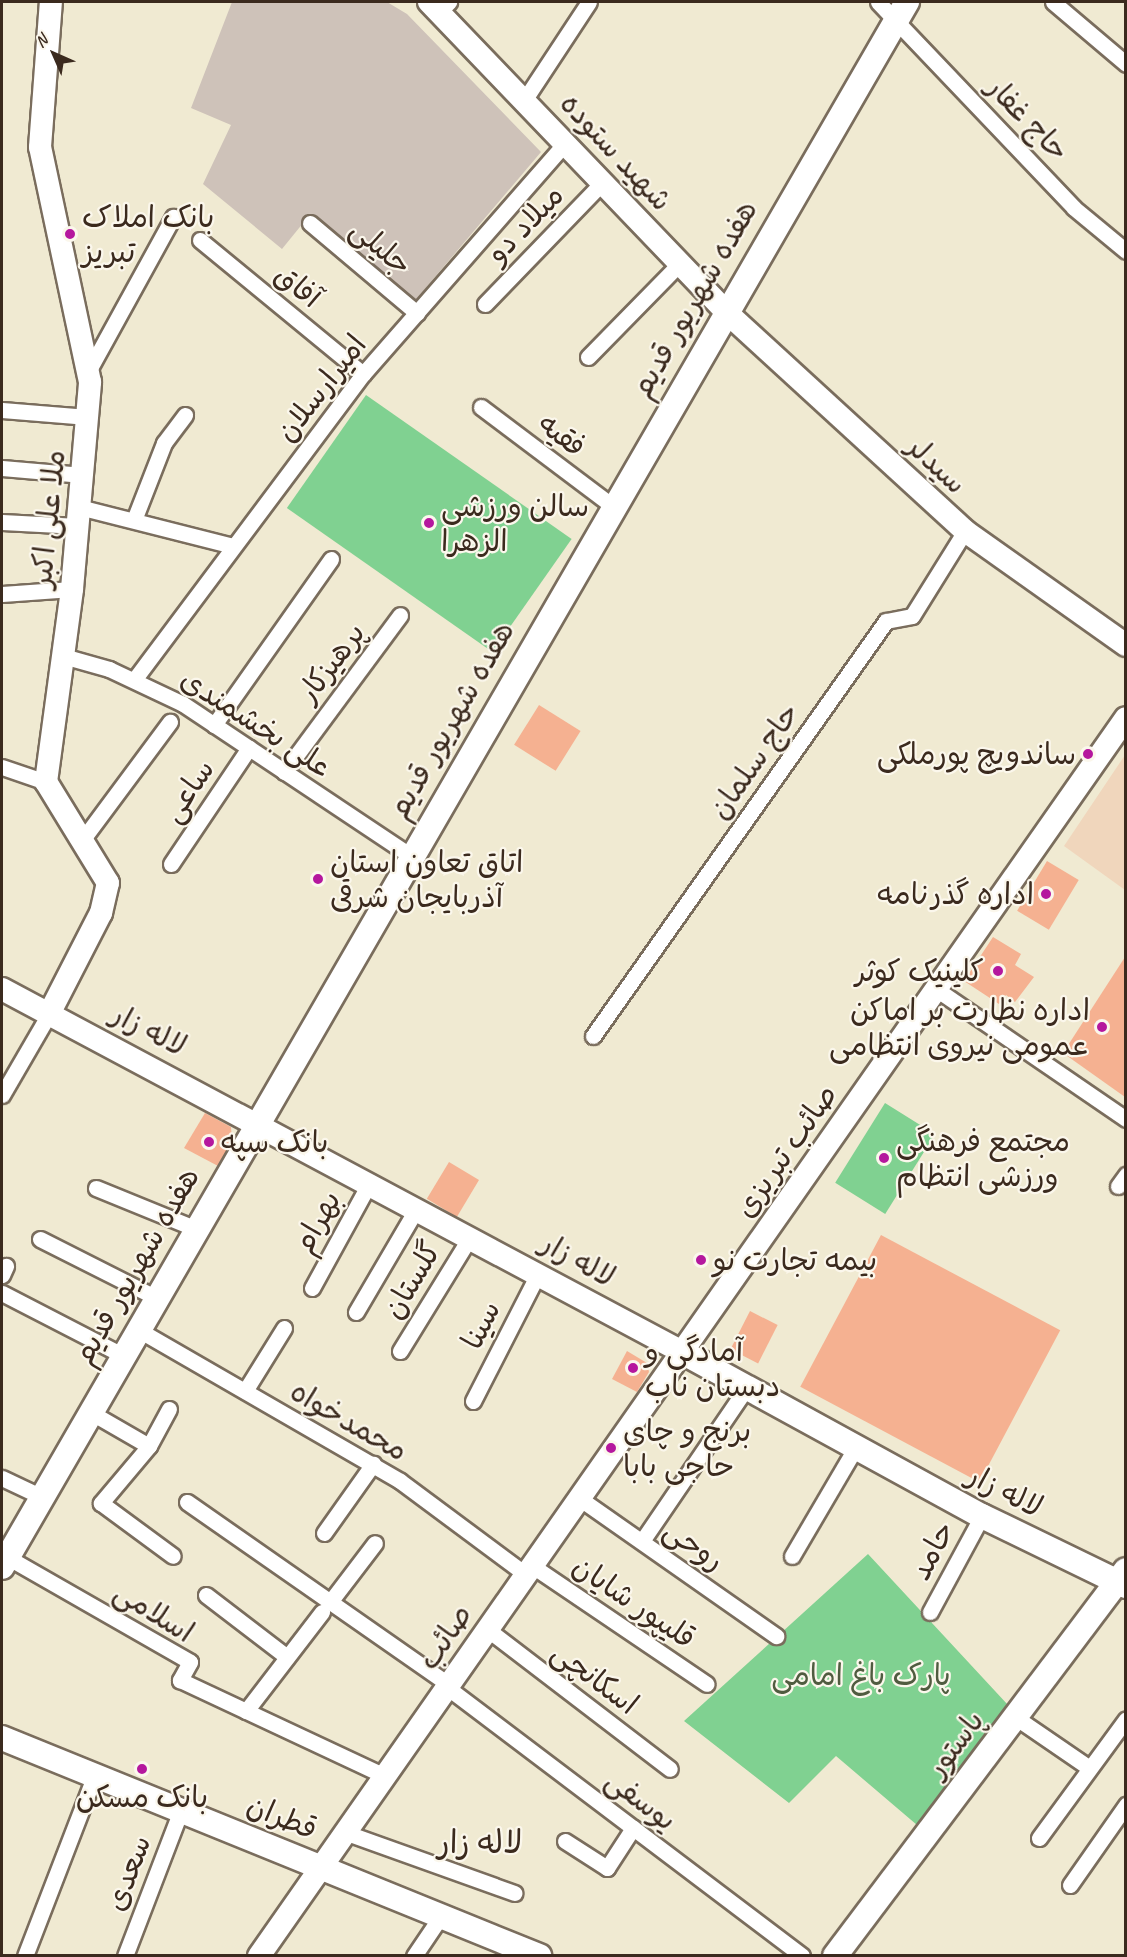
<!DOCTYPE html>
<html>
<head>
<meta charset="utf-8">
<style>
	body { margin:0 }
	#map { position:relative; width:1127px; height:1957px; overflow:hidden; background:#f0ead2; font-family:Caveat,"Playpen Sans Arabic",sans-serif }
	div>[style] { position:absolute }
	[style*='--x'] { left:calc(var(--x)*1px); top:calc(var(--y)*1px); width:calc(var(--w)*1px); rotate:calc(var(--a)*1deg) }
	.built>* { inset:0; background:#f0d6bc }
	.industrial>* { inset:0; background:#cec2b9 }
	.green>* { inset:0; background:#80d191; transform-origin:0 0 }
	.building>* { inset:0; background:#f5b191; transform-origin:0 0 }
	.roads { filter:drop-shadow(2px 0 #7a6d5d) drop-shadow(-2px 0 #7a6d5d) drop-shadow(0 2px #7a6d5d) drop-shadow(0 -2px #7a6d5d) }
	.street>* { height:15px; margin:-7.5px; padding:0 7.5px; transform-origin:7.5px; border-radius:7.5px; background:#fff }
	.secondary>* { height:22px; margin:-11px; padding:0 11px; transform-origin:11px; border-radius:11px; background:#fff }
	.primary>* { height:24px; margin:-12px; padding:0 12px; transform-origin:12px; border-radius:12px; background:#fff }
	.dots>* { width:16px; height:16px; translate:-50% -50%; box-sizing:border-box; border:3px solid #fbf7ec; border-radius:50% }
	span { translate:-50% -50%; white-space:nowrap; text-align:center; line-height:1.15; -webkit-text-stroke:4.5px #fbf7ec; paint-order:stroke }
	.street-label { font-size:30px; color:#3b2a1e }
	.poi-label { font-size:30px; color:#3b2a1e }
	.left { translate:0 -50%; text-align:left }
	.right { translate:-100% -50%; text-align:right }
	.park-label { font-size:30px; color:#505c40 }
	.neighbourhood-label { font-size:32px; color:#3b2a1e }
	.frame { position:absolute; inset:0; border:3px solid #3b2a1e; pointer-events:none }
	.north { position:absolute; left:24px; top:24px; width:60px; height:60px; -webkit-text-stroke:4px #fbf7ec; paint-order:stroke; rotate:315deg; font-size:16px; font-weight:700; line-height:24px; text-align:center; color:#3b2a1e }
	.north::after { content:''; display:block; margin:auto; width:21px; height:27px; background:#3b2a1e; clip-path:polygon(50% 0,100% 100%,50% 72%,0 100%) }
</style>
</head>
<body>
<div id="map">
	<div class="built">
		<div style="clip-path:polygon(1125px 755px,1125px 890px,1064px 846px)"></div>
	</div>
	<div class="industrial">
		<div style="clip-path:polygon(232px 2px,387px 2px,407px 14px,541px 152px,412px 304px,308px 217px,282px 249px,203px 184px,231px 125px,191px 108px)"></div>
	</div>
	<div class="green">
		<div style="left:366px;top:395px;width:251px;height:138px;rotate:35deg"></div>
		<div style="left:885px;top:1103px;width:59px;height:94px;rotate:32deg"></div>
		<div style="clip-path:polygon(868px 1554px,1008px 1705px,917px 1825px,836px 1756px,789px 1803px,684px 1721px)"></div>
	</div>
	<div class="building">
		<div style="left:539px;top:705px;width:49px;height:47px;rotate:32deg"></div>
		<div style="left:1047px;top:861px;width:37px;height:58px;rotate:31deg"></div>
		<div style="clip-path:polygon(993px 937px,1021px 954px,1015px 965px,1034px 977px,1015px 1002px,1006px 995px,999px 1004px,964px 981px)"></div>
		<div style="clip-path:polygon(1125px 957px,1125px 1097px,1063px 1053px)"></div>
		<div style="clip-path:polygon(205px 1113px,231px 1127px,232px 1141px,218px 1166px,184px 1148px)"></div>
		<div style="left:449px;top:1162px;width:35px;height:43px;rotate:31deg"></div>
		<div style="left:881px;top:1235px;width:203px;height:172px;rotate:28deg"></div>
		<div style="left:750px;top:1311px;width:31px;height:43px;rotate:27deg"></div>
		<div style="clip-path:polygon(627px 1351px,647px 1363px,649px 1372px,637px 1392px,612px 1379px)"></div>
	</div>
	<div class="roads">
		<div class="street">
			<div style="--x:878;--y:2;--w:284;--a:46.4"></div>
			<div style="--x:1074;--y:208;--w:67;--a:39.6"></div>
			<div style="--x:1053;--y:2;--w:96;--a:40.3"></div>
			<div style="--x:445;--y:6;--w:6;--a:-45"></div>
			<div style="--x:525;--y:99;--w:116;--a:-56.6"></div>
			<div style="--x:310;--y:223;--w:140;--a:40.1"></div>
			<div style="--x:200;--y:240;--w:211;--a:39.4"></div>
			<div style="--x:485;--y:304;--w:170;--a:-46"></div>
			<div style="--x:588;--y:357;--w:132;--a:-45.6"></div>
			<div style="--x:89;--y:370;--w:175;--a:-61.2"></div>
			<div style="--x:481;--y:407;--w:163;--a:37"></div>
			<div style="--x:2;--y:410;--w:86;--a:4.7"></div>
			<div style="--x:2;--y:468;--w:81;--a:4.9"></div>
			<div style="--x:79;--y:507;--w:159;--a:14.2"></div>
			<div style="--x:134;--y:520;--w:83;--a:-68.7"></div>
			<div style="--x:164;--y:443;--w:35;--a:-53"></div>
			<div style="--x:2;--y:522;--w:76;--a:3"></div>
			<div style="--x:2;--y:594;--w:70;--a:-4.1"></div>
			<div style="--x:63;--y:656;--w:48;--a:15.8"></div>
			<div style="--x:109;--y:669;--w:82;--a:25.3"></div>
			<div style="--x:183;--y:704;--w:272;--a:33.7"></div>
			<div style="--x:134;--y:680;--w:382;--a:-53.2"></div>
			<div style="--x:363;--y:374;--w:308;--a:-48.8"></div>
			<div style="--x:214;--y:725;--w:203;--a:-54.8"></div>
			<div style="--x:2;--y:767;--w:46;--a:18.8"></div>
			<div style="--x:284;--y:772;--w:195;--a:-53.5"></div>
			<div style="--x:83;--y:839;--w:146;--a:-53.4"></div>
			<div style="--x:171;--y:864;--w:140;--a:-56.1"></div>
			<div style="--x:936;--y:989;--w:230;--a:34.4"></div>
			<div style="--x:593;--y:1036;--w:508;--a:-54.78"></div>
			<div style="--x:886;--y:621;--w:26;--a:-11"></div>
			<div style="--x:912;--y:616;--w:100;--a:-58.1"></div>
			<div style="--x:2;--y:1095;--w:94;--a:-59.9"></div>
			<div style="--x:1118;--y:1186;--w:14;--a:-54"></div>
			<div style="--x:96;--y:1188;--w:106;--a:22.2"></div>
			<div style="--x:40;--y:1239;--w:129;--a:26.8"></div>
			<div style="--x:2;--y:1275;--w:10;--a:-66"></div>
			<div style="--x:312;--y:1288;--w:121;--a:-61.3"></div>
			<div style="--x:2;--y:1293;--w:135;--a:27.3"></div>
			<div style="--x:356;--y:1312;--w:121;--a:-59.6"></div>
			<div style="--x:137;--y:1329;--w:304;--a:30"></div>
			<div style="--x:400;--y:1481;--w:156;--a:36.6"></div>
			<div style="--x:400;--y:1351;--w:134;--a:-58.4"></div>
			<div style="--x:245;--y:1391;--w:74;--a:-58.2"></div>
			<div style="--x:473;--y:1401;--w:143;--a:-62.9"></div>
			<div style="--x:90;--y:1412;--w:68;--a:30"></div>
			<div style="--x:149;--y:1446;--w:75;--a:130.1"></div>
			<div style="--x:101;--y:1503;--w:89;--a:36.4"></div>
			<div style="--x:149;--y:1446;--w:42;--a:-61.6"></div>
			<div style="--x:2;--y:1478;--w:44;--a:25.4"></div>
			<div style="--x:579;--y:1498;--w:241;--a:35"></div>
			<div style="--x:187;--y:1502;--w:318;--a:34.9"></div>
			<div style="--x:324;--y:1533;--w:85;--a:-54.6"></div>
			<div style="--x:642;--y:1541;--w:186;--a:-55.7"></div>
			<div style="--x:792;--y:1556;--w:126;--a:-59.6"></div>
			<div style="--x:7;--y:1557;--w:211;--a:29.8"></div>
			<div style="--x:190;--y:1662;--w:21;--a:119"></div>
			<div style="--x:180;--y:1680;--w:224;--a:25.1"></div>
			<div style="--x:531;--y:1565;--w:212;--a:34.1"></div>
			<div style="--x:206;--y:1595;--w:102;--a:37.4"></div>
			<div style="--x:330;--y:1602;--w:74;--a:-52.7"></div>
			<div style="--x:930;--y:1612;--w:109;--a:-61.6"></div>
			<div style="--x:487;--y:1629;--w:230;--a:37.4"></div>
			<div style="--x:448;--y:1688;--w:444;--a:37.1"></div>
			<div style="--x:246;--y:1711;--w:125;--a:-52.5"></div>
			<div style="--x:1015;--y:1717;--w:88;--a:34.4"></div>
			<div style="--x:344;--y:1832;--w:181;--a:19.7"></div>
			<div style="--x:1039;--y:1838;--w:147;--a:-53.8"></div>
			<div style="--x:565;--y:1841;--w:50;--a:32.7"></div>
			<div style="--x:607;--y:1868;--w:48;--a:-57"></div>
			<div style="--x:1070;--y:1885;--w:98;--a:-55"></div>
			<div style="--x:25;--y:1956;--w:194;--a:-68.9"></div>
			<div style="--x:125;--y:1956;--w:156;--a:-69"></div>
			<div style="--x:414;--y:1956;--w:48;--a:-56"></div>
		</div>
		<div class="secondary">
			<div style="--x:429;--y:2;--w:426;--a:46.2"></div>
			<div style="--x:724;--y:310;--w:327;--a:42.5"></div>
			<div style="--x:965;--y:531;--w:197;--a:35.3"></div>
			<div style="--x:2;--y:989;--w:771;--a:28.09"></div>
			<div style="--x:49;--y:1014;--w:114;--a:-62.8"></div>
			<div style="--x:101;--y:913;--w:31;--a:-77"></div>
			<div style="--x:108;--y:883;--w:119;--a:-121.5"></div>
			<div style="--x:46;--y:782;--w:195;--a:-82.3"></div>
			<div style="--x:72;--y:589;--w:208;--a:-85"></div>
			<div style="--x:90;--y:382;--w:240;--a:-102"></div>
			<div style="--x:40;--y:147;--w:145;--a:-85.7"></div>
			<div style="--x:259;--y:1956;--w:1511;--a:-55"></div>
		</div>
		<div class="primary">
			<div style="--x:682;--y:1352;--w:342;--a:28.7"></div>
			<div style="--x:982;--y:1516;--w:160;--a:25.9"></div>
			<div style="--x:2;--y:1567;--w:1808;--a:-59.96"></div>
			<div style="--x:2;--y:1738;--w:580;--a:22.1"></div>
			<div style="--x:835;--y:1956;--w:483;--a:-53"></div>
		</div>
	</div>
	<div class="dots">
		<div style="left:70px;top:234px;background:#b5179e"></div>
		<div style="left:429px;top:523px;background:#b5179e"></div>
		<div style="left:1088px;top:754px;background:#b5179e"></div>
		<div style="left:318px;top:879px;background:#b5179e"></div>
		<div style="left:1046px;top:894px;background:#b5179e"></div>
		<div style="left:998px;top:971px;background:#b5179e"></div>
		<div style="left:1102px;top:1027px;background:#b5179e"></div>
		<div style="left:209px;top:1142px;background:#b5179e"></div>
		<div style="left:884px;top:1158px;background:#b5179e"></div>
		<div style="left:701px;top:1260px;background:#b5179e"></div>
		<div style="left:633px;top:1368px;background:#b5179e"></div>
		<div style="left:611px;top:1448px;background:#b5179e"></div>
		<div style="left:142px;top:1769px;background:#b5179e"></div>
	</div>
	<div class="street-label">
		<span style="left:1028px;top:119px;rotate:46deg">حاج غفار</span>
		<span style="left:616px;top:152px;rotate:47deg">شهید ستوده</span>
		<span style="left:525px;top:224px;rotate:-46deg">میلاد دو</span>
		<span style="left:381px;top:247px;rotate:40deg">جلیلی</span>
		<span style="left:298px;top:286px;rotate:39deg">آفاق</span>
		<span style="left:694px;top:299px;rotate:-60deg">هفده شهریور قدیم</span>
		<span style="left:321px;top:388px;rotate:-52deg">امیرارسلان</span>
		<span style="left:562px;top:435px;rotate:37deg">فقیه</span>
		<span style="left:937px;top:465px;rotate:43deg">سیدلر</span>
		<span style="left:48px;top:519px;rotate:-84deg">ملا علی اکبر</span>
		<span style="left:331px;top:663px;rotate:-53deg">پرهیزکار</span>
		<span style="left:451px;top:720px;rotate:-60deg">هفده شهریور قدیم</span>
		<span style="left:256px;top:723px;rotate:33deg">علی بخشمندی</span>
		<span style="left:754px;top:761px;rotate:-55deg">حاج سلمان</span>
		<span style="left:188px;top:791px;rotate:-56deg">ساعی</span>
		<span style="left:149px;top:1030px;rotate:27deg">لاله زار</span>
		<span style="left:786px;top:1151px;rotate:-55deg">صائب تبریزی</span>
		<span style="left:317px;top:1222px;rotate:-61deg">بهرام</span>
		<span style="left:578px;top:1260px;rotate:29deg">لاله زار</span>
		<span style="left:136px;top:1266px;rotate:-60deg">هفده شهریور قدیم</span>
		<span style="left:412px;top:1280px;rotate:-59deg">گلستان</span>
		<span style="left:481px;top:1325px;rotate:-63deg">سینا</span>
		<span style="left:349px;top:1421px;rotate:30deg">محمدخواه</span>
		<span style="left:1005px;top:1491px;rotate:27deg">لاله زار</span>
		<span style="left:694px;top:1545px;rotate:35deg">روحی</span>
		<span style="left:932px;top:1551px;rotate:-62deg">حامد</span>
		<span style="left:634px;top:1602px;rotate:34deg">قلیپور شایان</span>
		<span style="left:154px;top:1612px;rotate:32deg">اسلامی</span>
		<span style="left:445px;top:1637px;rotate:-56deg">صائب</span>
		<span style="left:595px;top:1678px;rotate:37deg">اسکانچی</span>
		<span style="left:955px;top:1744px;rotate:-53deg">پاستور</span>
		<span style="left:641px;top:1800px;rotate:37deg">یوسفی</span>
		<span style="left:282px;top:1817px;rotate:22deg">قطران</span>
		<span style="left:128px;top:1873px;rotate:-69deg">سعدی</span>
	</div>
	<div class="poi-label">
		<span class="left" style="left:82px;top:234px">بانک املاک<br>تبریز</span>
		<span class="left" style="left:441px;top:523px">سالن ورزشی<br>الزهرا</span>
		<span class="right" style="left:1076px;top:754px">ساندویچ پورملکی</span>
		<span class="left" style="left:330px;top:879px">اتاق تعاون استان<br>آذربایجان شرقی</span>
		<span class="right" style="left:1034px;top:894px">اداره گذرنامه</span>
		<span class="right" style="left:984px;top:971px">کلینیک کوثر</span>
		<span class="right" style="left:1090px;top:1027px">اداره نظارت بر اماکن<br>عمومی نیروی انتظامی</span>
		<span class="left" style="left:896px;top:1158px">مجتمع فرهنگی<br>ورزشی انتظام</span>
		<span class="left" style="left:221px;top:1142px">بانک سپه</span>
		<span class="left" style="left:713px;top:1260px">بیمه تجارت نو</span>
		<span class="left" style="left:645px;top:1368px">آمادگی و<br>دبستان ناب</span>
		<span class="left" style="left:623px;top:1448px">برنج و چای<br>حاجی بابا</span>
		<span style="left:142px;top:1797px">بانک مسکن</span>
	</div>
	<div class="park-label">
		<span style="left:861px;top:1675px">پارک باغ امامی</span>
	</div>
	<div class="neighbourhood-label">
		<span style="left:480px;top:1843px">لاله زار</span>
	</div>
	<div class="frame"></div>
	<div class="north">N</div>
</div>
</body>
</html>
